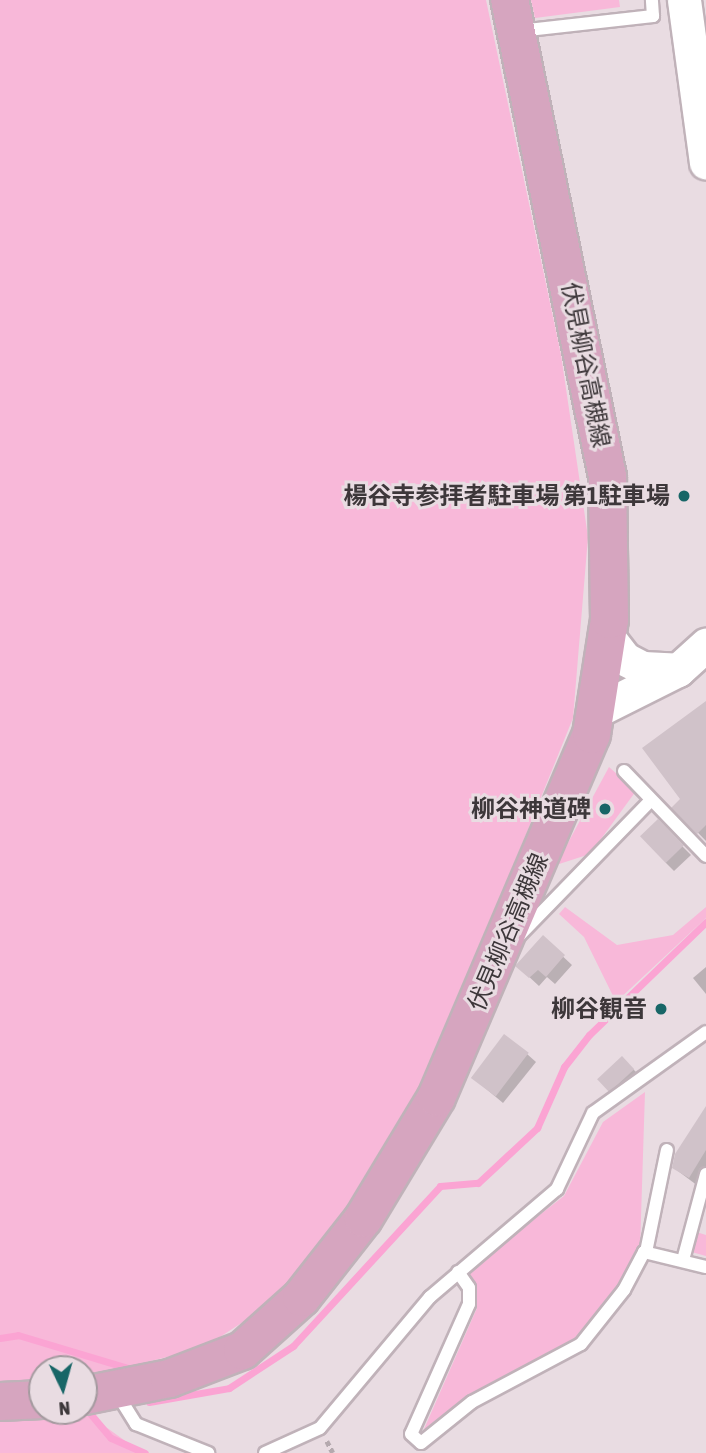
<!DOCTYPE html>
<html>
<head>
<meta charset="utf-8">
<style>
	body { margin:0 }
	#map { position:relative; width:706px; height:1453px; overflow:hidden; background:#e9dce2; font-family:"Asap Condensed","Noto Sans JP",sans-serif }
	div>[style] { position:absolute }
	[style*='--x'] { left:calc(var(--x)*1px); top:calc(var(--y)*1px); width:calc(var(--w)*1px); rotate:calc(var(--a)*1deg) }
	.green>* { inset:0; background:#f8b8d9 }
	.shadow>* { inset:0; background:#0003; transform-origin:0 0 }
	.stream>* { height:7px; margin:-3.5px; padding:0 3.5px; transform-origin:3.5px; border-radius:3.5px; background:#fba4d3 }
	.building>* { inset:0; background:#d0c2c9; transform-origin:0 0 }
	.path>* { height:4.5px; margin-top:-2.25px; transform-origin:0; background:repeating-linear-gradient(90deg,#b4a9ae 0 5px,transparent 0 8.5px) }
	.roads { filter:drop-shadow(2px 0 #c0b2b9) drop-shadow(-2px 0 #c0b2b9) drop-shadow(0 2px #c0b2b9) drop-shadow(0 -2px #c0b2b9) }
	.lane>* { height:12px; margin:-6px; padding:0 6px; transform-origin:6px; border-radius:6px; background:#fff }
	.secondary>* { height:33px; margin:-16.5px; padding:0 16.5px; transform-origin:16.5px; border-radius:16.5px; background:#fff }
	.primary>* { height:37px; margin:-18.5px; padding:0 18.5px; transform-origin:18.5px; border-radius:18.5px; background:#d6a5bf }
	.dots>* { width:19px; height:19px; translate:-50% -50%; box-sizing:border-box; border:4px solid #e9dce2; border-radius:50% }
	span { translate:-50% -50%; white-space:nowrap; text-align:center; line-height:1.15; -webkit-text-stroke:6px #e9dce2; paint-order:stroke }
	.street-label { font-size:24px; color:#3d373a }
	.poi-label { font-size:24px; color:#3d373a; font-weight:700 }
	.right { translate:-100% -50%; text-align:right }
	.north { position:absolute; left:28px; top:1355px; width:70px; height:70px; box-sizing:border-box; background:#e9dce2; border:2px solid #a49a9f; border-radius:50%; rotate:175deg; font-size:19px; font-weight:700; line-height:28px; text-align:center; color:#3d373a }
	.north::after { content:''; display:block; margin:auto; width:24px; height:32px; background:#186667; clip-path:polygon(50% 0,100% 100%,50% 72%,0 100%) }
</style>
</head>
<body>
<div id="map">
	<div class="green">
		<div style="clip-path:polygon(evenodd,0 0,486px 0,561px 355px,588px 537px,573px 718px,412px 1117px,289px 1292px,203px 1348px,107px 1372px,85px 1412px,142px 1453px,0 1453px,0 0,42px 1369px,84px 1369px,84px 1411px,42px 1411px,42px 1369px)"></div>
		<div style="clip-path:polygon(531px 0,619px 0,620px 7px,535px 18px)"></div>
		<div style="clip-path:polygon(609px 767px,636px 791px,590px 854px,556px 865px)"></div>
		<div style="clip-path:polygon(565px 907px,617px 945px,673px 935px,706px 907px,706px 918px,616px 1002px,584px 937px,559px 914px)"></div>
		<div style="clip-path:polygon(645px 1092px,640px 1249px,621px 1288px,578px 1339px,513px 1371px,421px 1436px,477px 1308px,469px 1270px,564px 1196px,603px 1122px)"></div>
		<div style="clip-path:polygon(693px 1231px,706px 1235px,706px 1256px,688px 1251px)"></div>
	</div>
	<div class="shadow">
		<div style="clip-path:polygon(706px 703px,706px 841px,674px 808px,682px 800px)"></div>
		<div style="clip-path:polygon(658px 822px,691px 855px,674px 871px,666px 863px)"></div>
		<div style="clip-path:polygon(543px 938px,572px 965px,555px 984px,547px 977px,539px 986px,526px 974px)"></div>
		<div style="clip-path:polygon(706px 967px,706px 994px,693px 978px)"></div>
		<div style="clip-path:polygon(527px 1054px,536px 1062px,503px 1103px,472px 1077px)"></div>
		<div style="left:622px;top:1058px;width:28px;height:31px;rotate:45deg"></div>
		<div style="clip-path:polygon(706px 1142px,706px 1173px,698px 1186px,674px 1168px)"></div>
	</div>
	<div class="stream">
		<div style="--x:0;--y:1338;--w:18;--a:-9"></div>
		<div style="--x:18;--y:1335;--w:115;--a:16.7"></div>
		<div style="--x:149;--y:1402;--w:81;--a:-9.9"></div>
		<div style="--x:229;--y:1388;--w:77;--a:-33.3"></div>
		<div style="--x:293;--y:1346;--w:217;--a:-47.4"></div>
		<div style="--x:440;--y:1186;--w:38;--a:-5"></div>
		<div style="--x:478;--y:1183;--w:81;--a:-43"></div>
		<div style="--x:537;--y:1128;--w:67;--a:-66.1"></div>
		<div style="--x:564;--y:1067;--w:41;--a:-52"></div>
		<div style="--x:589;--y:1035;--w:163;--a:-44"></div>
		<div style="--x:88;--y:1411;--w:35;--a:50"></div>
		<div style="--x:111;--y:1438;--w:37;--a:24"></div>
	</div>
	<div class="building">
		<div style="clip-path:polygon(706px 701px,706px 825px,697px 834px,671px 808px,680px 799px,642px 748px)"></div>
		<div style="left:658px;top:819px;width:37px;height:25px;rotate:46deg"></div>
		<div style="clip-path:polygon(543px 935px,565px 955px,546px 977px,538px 970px,529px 978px,515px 966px)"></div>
		<div style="left:504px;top:1034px;width:31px;height:55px;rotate:37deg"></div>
		<div style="left:622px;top:1056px;width:18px;height:34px;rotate:47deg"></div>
		<div style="clip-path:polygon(706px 1106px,706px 1150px,689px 1178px,672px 1168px,675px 1154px)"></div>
	</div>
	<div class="path">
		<div style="--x:327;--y:1441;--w:13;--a:63"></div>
	</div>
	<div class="roads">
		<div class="lane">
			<div style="--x:519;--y:31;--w:135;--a:-6.4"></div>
			<div style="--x:653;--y:16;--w:16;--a:-94"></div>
			<div style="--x:624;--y:771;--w:118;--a:46"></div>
			<div style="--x:512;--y:943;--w:195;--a:-45.8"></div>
			<div style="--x:646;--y:1252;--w:104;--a:-78.4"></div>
			<div style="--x:683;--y:1260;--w:89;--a:-75"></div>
			<div style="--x:458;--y:1272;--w:19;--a:55"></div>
			<div style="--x:469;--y:1288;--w:16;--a:90"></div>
			<div style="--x:469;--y:1304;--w:142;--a:114"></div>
			<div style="--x:411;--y:1434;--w:13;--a:42"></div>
			<div style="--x:421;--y:1443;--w:65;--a:-38.8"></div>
			<div style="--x:472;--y:1402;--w:123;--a:-28"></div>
			<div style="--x:581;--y:1344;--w:69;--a:-51.5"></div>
			<div style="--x:624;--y:1290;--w:43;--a:-62.2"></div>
			<div style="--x:644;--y:1252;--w:64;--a:13.6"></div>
			<div style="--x:116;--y:1392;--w:38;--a:58"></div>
			<div style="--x:136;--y:1424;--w:78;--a:21.9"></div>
			<div style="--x:265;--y:1453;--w:60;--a:-24.4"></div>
			<div style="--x:320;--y:1428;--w:171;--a:-50"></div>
			<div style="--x:430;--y:1297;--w:167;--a:-40.4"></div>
			<div style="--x:557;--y:1189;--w:84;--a:-64.7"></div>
			<div style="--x:593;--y:1113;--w:139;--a:-35.6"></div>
		</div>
		<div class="secondary">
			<div style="--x:684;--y:0;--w:164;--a:82.3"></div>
			<div style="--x:607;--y:636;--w:29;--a:52"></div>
			<div style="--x:625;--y:659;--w:20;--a:27"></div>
			<div style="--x:643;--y:668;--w:35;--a:3"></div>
			<div style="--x:596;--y:711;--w:92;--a:-26.6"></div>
			<div style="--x:678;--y:670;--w:38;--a:-42"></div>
		</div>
		<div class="primary">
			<div style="--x:84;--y:1395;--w:87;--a:-11.3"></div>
			<div style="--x:169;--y:1378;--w:78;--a:-21"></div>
			<div style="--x:242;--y:1350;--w:79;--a:-41.9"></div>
			<div style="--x:301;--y:1297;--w:100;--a:-51.9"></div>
			<div style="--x:363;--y:1218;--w:141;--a:-58.9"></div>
			<div style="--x:436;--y:1097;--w:395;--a:-66.9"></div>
			<div style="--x:591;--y:734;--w:116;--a:-81.1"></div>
			<div style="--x:609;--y:619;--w:143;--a:-90.8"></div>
			<div style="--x:607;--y:476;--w:486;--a:-101.6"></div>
			<div style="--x:0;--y:1401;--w:42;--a:-2.7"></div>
		</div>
	</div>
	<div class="dots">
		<div style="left:684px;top:496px;background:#186667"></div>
		<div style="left:605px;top:809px;background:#186667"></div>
		<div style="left:661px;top:1009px;background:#186667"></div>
	</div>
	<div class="street-label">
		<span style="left:586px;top:365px;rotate:79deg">伏見柳谷高槻線</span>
		<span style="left:508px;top:932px;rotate:-67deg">伏見柳谷高槻線</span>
	</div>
	<div class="poi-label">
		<span class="right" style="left:670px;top:496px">楊谷寺参拝者駐車場 第1駐車場</span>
		<span class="right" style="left:591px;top:809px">柳谷神道碑</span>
		<span class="right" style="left:647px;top:1009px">柳谷観音</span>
	</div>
	<div class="north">N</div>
</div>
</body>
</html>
